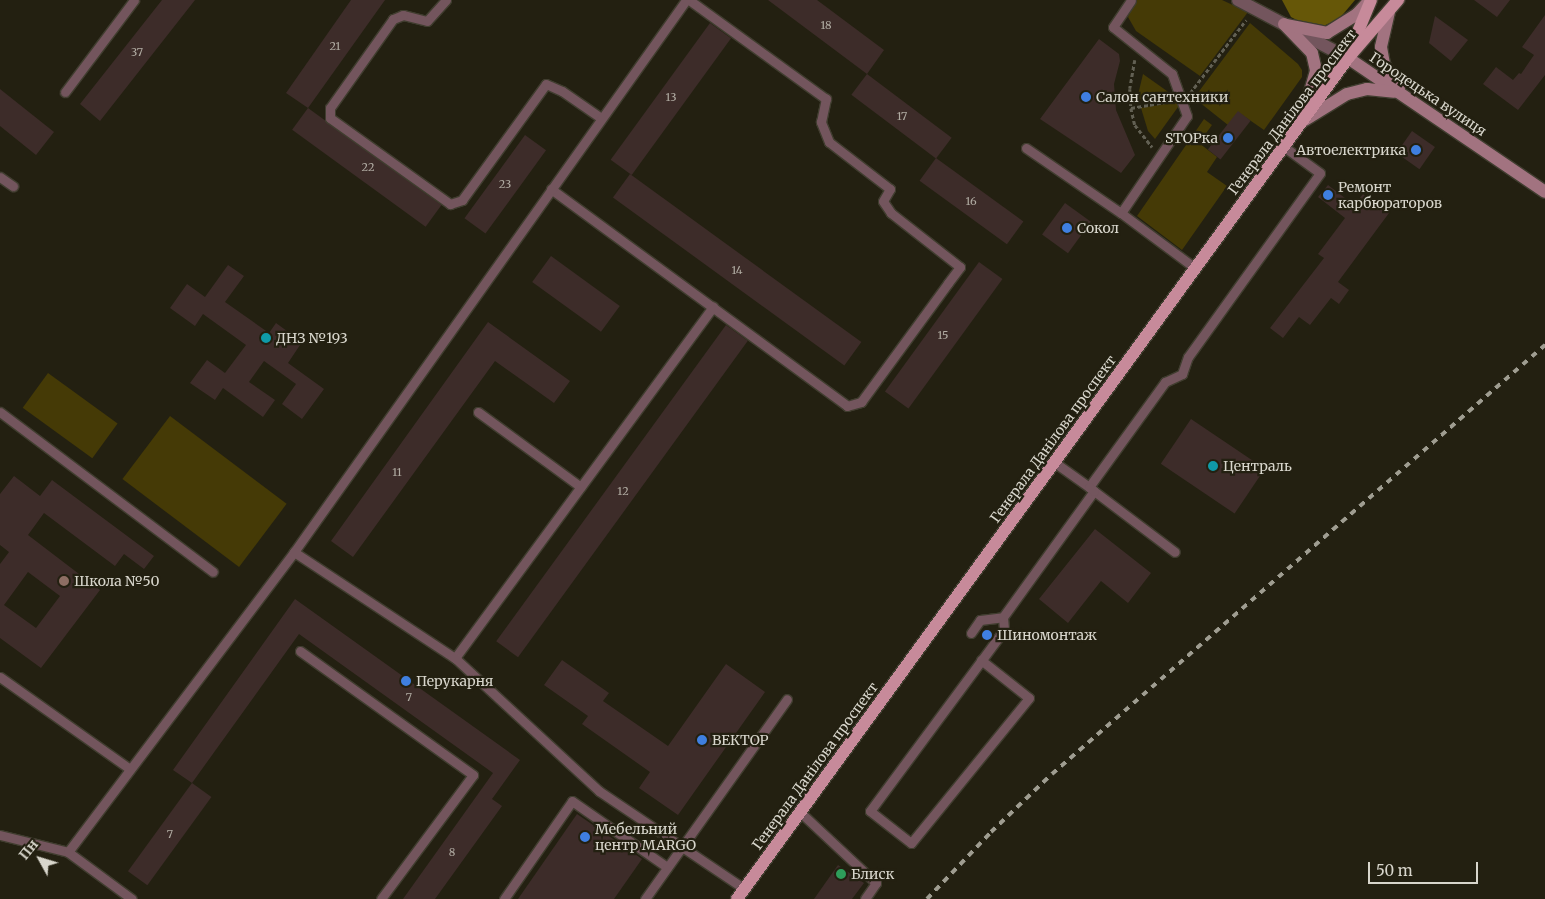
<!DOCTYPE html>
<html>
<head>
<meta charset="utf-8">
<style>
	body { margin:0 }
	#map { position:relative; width:1545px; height:899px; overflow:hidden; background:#232011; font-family:Merriweather,serif }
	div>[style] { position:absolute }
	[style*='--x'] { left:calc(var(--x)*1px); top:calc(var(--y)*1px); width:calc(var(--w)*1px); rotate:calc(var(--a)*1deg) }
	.green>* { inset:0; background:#453a06; transform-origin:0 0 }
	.forest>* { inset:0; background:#665708 }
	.building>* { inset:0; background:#3d2c29; transform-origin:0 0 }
	.path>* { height:2.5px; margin-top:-1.25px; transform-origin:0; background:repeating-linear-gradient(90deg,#626053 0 4px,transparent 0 6.5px) }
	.roads { filter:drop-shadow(1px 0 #403d2f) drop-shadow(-1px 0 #403d2f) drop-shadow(0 1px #403d2f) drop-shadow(0 -1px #403d2f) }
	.service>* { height:9px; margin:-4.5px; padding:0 4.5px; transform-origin:4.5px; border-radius:4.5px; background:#73555d }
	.tertiary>* { height:12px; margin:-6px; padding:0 6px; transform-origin:6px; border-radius:6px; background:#73555d }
	.secondary>* { height:12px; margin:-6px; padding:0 6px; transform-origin:6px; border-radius:6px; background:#a27380 }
	.primary>* { height:12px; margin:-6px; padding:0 6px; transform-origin:6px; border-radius:6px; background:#c78a9a }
	.rail>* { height:4px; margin-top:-2px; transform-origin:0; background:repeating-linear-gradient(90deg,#9f9d91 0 6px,transparent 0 12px) }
	.dots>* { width:14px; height:14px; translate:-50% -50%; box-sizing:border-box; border:2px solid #232011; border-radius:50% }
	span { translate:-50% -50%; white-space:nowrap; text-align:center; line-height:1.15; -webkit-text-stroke:4.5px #232011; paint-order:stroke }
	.number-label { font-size:11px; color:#b1aca3 }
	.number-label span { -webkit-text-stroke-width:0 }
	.street-label { font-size:14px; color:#d8d6cc }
	.poi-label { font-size:14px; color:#d8d6cc }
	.left { translate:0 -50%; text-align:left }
	.right { translate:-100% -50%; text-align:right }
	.north { position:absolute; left:15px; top:834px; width:50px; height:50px; -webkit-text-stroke:4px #232011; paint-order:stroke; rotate:309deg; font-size:14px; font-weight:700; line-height:20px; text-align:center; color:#d8d6cc }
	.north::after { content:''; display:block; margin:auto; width:18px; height:22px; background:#d8d6cc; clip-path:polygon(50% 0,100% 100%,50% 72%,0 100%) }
	.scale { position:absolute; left:1368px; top:862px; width:110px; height:22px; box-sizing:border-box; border:2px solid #d8d6cc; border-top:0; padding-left:6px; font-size:15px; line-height:18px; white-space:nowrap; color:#d8d6cc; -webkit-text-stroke:4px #232011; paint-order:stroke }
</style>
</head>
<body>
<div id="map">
	<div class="green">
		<div style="clip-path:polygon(1135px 0,1222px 0,1248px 12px,1200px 76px,1136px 31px,1128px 17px)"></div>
		<div style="clip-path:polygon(1250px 23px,1298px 64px,1302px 70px,1302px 77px,1264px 130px,1238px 112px,1228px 125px,1194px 98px)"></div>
		<div style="clip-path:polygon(1143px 74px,1174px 96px,1141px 101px,1138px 95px)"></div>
		<div style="clip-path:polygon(1178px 102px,1178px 107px,1155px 139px,1148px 131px,1141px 108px)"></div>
		<div style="clip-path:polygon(1204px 119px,1212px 125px,1199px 143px,1217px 157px,1207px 172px,1227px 186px,1182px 250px,1137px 216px)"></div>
		<div style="left:48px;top:373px;width:86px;height:43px;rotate:36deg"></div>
		<div style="left:170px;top:416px;width:146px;height:79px;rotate:37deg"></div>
	</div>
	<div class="forest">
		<div style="clip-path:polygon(1282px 0,1355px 0,1339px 19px,1321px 27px,1310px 27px,1291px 17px)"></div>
	</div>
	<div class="building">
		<div style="clip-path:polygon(162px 0,195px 0,100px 121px,80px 104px)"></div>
		<div style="clip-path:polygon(351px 0,385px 0,308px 108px,286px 93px)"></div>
		<div style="clip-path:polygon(768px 0,817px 0,884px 50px,867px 74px)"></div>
		<div style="clip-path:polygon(1474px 0,1510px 0,1497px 17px)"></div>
		<div style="clip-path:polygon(1545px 15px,1545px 75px,1518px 110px,1483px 84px,1496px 67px,1513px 80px,1519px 73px,1521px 74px,1534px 55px,1522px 47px)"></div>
		<div style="clip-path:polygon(1435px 16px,1468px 40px,1451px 61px,1429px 43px)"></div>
		<div style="left:710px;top:23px;width:26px;height:169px;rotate:36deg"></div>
		<div style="clip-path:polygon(1099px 39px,1119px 54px,1120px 61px,1114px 84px,1116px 110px,1135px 155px,1121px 173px,1040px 119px)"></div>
		<div style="left:867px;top:74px;width:106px;height:26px;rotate:37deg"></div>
		<div style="clip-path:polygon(0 89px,54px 132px,36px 155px,0 126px)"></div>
		<div style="left:308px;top:108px;width:165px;height:27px;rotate:36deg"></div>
		<div style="left:1238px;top:111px;width:16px;height:49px;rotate:38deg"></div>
		<div style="left:1412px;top:131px;width:28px;height:27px;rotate:35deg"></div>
		<div style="left:525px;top:135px;width:26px;height:103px;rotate:36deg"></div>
		<div style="left:936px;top:158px;width:108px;height:28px;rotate:36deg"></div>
		<div style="left:630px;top:174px;width:286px;height:29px;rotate:36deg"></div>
		<div style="clip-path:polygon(1328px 185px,1354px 205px,1363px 194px,1389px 213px,1338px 282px,1349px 290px,1339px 304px,1331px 298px,1310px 325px,1299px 317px,1283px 338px,1270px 328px,1324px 258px,1318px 254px,1345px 218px,1318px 197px)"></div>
		<div style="left:1065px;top:203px;width:32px;height:39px;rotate:36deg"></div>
		<div style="left:551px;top:256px;width:85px;height:32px;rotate:36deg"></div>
		<div style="left:979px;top:262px;width:29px;height:160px;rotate:36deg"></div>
		<div style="clip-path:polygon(228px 265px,244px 276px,225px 302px,269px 333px,276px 323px,302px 342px,288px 363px,324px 389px,302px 419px,282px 404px,296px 384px,264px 361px,249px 382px,275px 400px,263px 417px,223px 388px,215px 400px,190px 383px,207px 360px,225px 373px,246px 345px,203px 314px,195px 326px,170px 308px,187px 284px,205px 297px)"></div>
		<div style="clip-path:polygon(488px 322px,570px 381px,554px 403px,495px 361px,353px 557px,331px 541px)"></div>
		<div style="left:726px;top:325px;width:27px;height:391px;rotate:36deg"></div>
		<div style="left:1191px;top:419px;width:89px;height:54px;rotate:34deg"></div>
		<div style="clip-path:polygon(evenodd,14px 476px,40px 496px,52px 480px,154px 556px,144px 569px,124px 554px,115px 566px,44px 513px,28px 535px,100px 590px,41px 668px,0 638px,0 564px,9px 552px,0 545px,0 494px,14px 476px,28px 572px,60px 596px,36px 628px,4px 605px,28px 572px)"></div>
		<div style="clip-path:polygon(1095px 529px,1151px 573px,1128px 603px,1101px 581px,1068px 623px,1039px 599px)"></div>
		<div style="clip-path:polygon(295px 599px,520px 760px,492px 799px,502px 806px,435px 899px,403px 899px,493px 773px,299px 634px,192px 783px,173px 770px)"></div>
		<div style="clip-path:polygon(562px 660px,609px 693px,603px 701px,668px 746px,726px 664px,765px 692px,678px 815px,639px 788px,650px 772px,582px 724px,588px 716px,544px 685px)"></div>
		<div style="left:192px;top:783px;width:24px;height:109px;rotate:36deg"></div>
		<div style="clip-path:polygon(577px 814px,642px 859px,614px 899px,518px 899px)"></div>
		<div style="clip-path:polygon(838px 865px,864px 883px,852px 899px,814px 899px)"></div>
	</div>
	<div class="path">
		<div style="--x:1135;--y:60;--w:29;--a:100"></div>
		<div style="--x:1130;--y:89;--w:19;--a:87"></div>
		<div style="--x:1131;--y:108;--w:17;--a:77"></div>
		<div style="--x:1135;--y:125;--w:28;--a:52"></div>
		<div style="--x:1190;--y:93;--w:92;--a:-52.5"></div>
		<div style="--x:1131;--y:108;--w:39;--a:-10"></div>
	</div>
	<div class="roads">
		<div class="service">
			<div style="--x:446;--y:0;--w:28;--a:132"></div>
			<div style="--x:427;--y:21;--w:25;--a:-166"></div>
			<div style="--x:403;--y:15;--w:11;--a:158"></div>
			<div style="--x:393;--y:19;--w:109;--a:125.3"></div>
			<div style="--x:330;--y:108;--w:10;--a:90"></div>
			<div style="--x:330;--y:118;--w:148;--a:35.6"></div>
			<div style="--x:450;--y:204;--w:13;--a:-18"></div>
			<div style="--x:462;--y:200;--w:143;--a:-54.1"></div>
			<div style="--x:546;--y:84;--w:17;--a:24"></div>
			<div style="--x:562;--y:91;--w:47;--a:34.7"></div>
			<div style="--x:65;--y:92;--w:115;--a:-53.1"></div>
			<div style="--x:1026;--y:148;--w:115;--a:34.4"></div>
			<div style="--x:1121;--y:213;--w:117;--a:-55.8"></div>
			<div style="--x:1187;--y:116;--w:45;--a:-109.7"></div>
			<div style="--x:1172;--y:74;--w:75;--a:-141.5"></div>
			<div style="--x:1113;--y:27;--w:32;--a:-56"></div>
			<div style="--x:0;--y:177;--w:16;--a:35"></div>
			<div style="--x:551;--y:189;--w:367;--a:36.2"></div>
			<div style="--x:847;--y:406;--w:15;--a:-16"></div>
			<div style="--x:861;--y:402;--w:147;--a:-53.8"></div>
			<div style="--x:948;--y:283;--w:20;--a:-53"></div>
			<div style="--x:960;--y:267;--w:88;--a:-142"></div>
			<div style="--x:891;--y:213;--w:14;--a:-124"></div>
			<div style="--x:883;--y:201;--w:14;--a:-60"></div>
			<div style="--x:890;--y:189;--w:77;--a:-142.4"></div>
			<div style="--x:829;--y:142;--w:22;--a:-112"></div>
			<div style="--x:821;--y:122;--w:24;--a:-78"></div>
			<div style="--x:826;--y:99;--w:169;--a:-144.1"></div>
			<div style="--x:1121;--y:213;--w:92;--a:36.6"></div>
			<div style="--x:0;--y:412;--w:266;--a:36.9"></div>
			<div style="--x:478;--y:412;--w:127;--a:36.1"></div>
			<div style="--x:1054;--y:462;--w:43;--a:35.5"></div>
			<div style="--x:1089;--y:487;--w:130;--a:-54.1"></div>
			<div style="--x:1165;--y:382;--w:19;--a:-25"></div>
			<div style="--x:1182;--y:374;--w:18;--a:-71"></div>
			<div style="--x:1188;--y:357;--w:226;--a:-54.3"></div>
			<div style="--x:1320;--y:173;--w:46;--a:-143.9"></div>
			<div style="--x:1094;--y:491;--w:101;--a:37"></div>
			<div style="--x:294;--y:552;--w:677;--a:-54.62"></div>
			<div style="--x:971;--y:633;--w:16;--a:-55"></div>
			<div style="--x:980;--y:620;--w:23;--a:-7"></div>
			<div style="--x:300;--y:651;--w:213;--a:35.6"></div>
			<div style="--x:473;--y:775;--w:154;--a:126.6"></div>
			<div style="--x:455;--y:658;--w:436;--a:-53.7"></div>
			<div style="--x:981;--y:660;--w:61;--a:38.4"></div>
			<div style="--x:1029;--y:698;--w:187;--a:129.1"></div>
			<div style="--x:911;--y:843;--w:52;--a:-142"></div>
			<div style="--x:870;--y:811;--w:219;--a:-53.5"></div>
			<div style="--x:1000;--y:635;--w:7;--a:-56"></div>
			<div style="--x:1004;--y:629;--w:12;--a:-95"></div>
			<div style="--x:1003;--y:617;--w:155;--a:-54.2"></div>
			<div style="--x:1094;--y:491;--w:6;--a:-141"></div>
			<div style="--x:0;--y:677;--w:159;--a:35.3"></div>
			<div style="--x:800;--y:812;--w:104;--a:43.1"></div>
			<div style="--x:876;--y:883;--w:19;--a:125"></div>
			<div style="--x:0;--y:835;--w:70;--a:14"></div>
			<div style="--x:68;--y:852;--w:79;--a:36.3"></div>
			<div style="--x:68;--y:852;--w:376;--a:-53"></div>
			<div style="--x:294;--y:552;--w:193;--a:33.4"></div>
			<div style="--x:455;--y:658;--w:196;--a:42.7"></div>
			<div style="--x:599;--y:791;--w:176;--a:33.9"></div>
			<div style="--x:504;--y:899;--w:119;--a:-55.2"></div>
			<div style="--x:572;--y:801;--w:116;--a:34.8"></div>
			<div style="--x:645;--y:899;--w:245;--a:-54.6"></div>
		</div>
		<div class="tertiary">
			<div style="--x:1238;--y:0;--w:124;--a:27.8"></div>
		</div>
		<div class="secondary">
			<div style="--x:1389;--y:12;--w:36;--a:103"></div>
			<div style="--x:1381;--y:47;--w:17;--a:80"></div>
			<div style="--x:1384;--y:64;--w:29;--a:59"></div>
			<div style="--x:1284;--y:24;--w:40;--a:46"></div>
			<div style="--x:1312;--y:53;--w:18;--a:77"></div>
			<div style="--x:1316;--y:71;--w:47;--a:106.1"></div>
			<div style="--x:1286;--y:25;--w:42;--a:11"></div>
			<div style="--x:1327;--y:33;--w:36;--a:-32"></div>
			<div style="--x:1357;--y:14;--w:19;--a:-47"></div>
			<div style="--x:1348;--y:58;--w:238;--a:34.2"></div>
			<div style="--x:1305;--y:120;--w:49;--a:-31.8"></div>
			<div style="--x:1347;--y:94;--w:21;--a:-14"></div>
			<div style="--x:1367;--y:89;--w:27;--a:6"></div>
		</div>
		<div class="primary">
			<div style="--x:1350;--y:51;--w:55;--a:-67.6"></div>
			<div style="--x:737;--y:899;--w:1040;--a:-54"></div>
			<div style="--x:1348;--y:58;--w:77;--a:-49.2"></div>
		</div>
	</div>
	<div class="rail">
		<div style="--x:927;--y:899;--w:93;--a:-46.3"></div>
		<div style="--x:991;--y:832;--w:84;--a:-43.6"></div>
		<div style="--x:1052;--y:774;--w:654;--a:-41.03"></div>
	</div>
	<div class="dots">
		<div style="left:1086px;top:97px;background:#3f7fe0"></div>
		<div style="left:1228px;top:138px;background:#3f7fe0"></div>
		<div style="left:1416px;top:150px;background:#3f7fe0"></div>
		<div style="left:1328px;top:195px;background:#3f7fe0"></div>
		<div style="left:1067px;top:228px;background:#3f7fe0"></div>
		<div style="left:266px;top:338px;background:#0f9aa8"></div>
		<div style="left:1213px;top:466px;background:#0f9aa8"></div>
		<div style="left:64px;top:581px;background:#8d6e63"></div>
		<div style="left:987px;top:635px;background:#3f7fe0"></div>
		<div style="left:406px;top:681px;background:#3f7fe0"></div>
		<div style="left:702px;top:740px;background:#3f7fe0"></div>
		<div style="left:585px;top:837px;background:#3f7fe0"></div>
		<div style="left:841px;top:874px;background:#2e9e5b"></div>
	</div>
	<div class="number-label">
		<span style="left:826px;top:25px">18</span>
		<span style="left:335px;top:46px">21</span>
		<span style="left:137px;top:52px">37</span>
		<span style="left:671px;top:97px">13</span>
		<span style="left:902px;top:116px">17</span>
		<span style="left:368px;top:167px">22</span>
		<span style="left:505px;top:184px">23</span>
		<span style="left:971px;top:201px">16</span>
		<span style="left:737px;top:270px">14</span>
		<span style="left:943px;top:335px">15</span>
		<span style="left:397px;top:472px">11</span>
		<span style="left:623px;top:491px">12</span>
		<span style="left:409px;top:697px">7</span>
		<span style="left:170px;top:834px">7</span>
		<span style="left:452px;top:852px">8</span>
	</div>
	<div class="street-label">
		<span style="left:1428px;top:94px;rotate:34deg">Городецька вулиця</span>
		<span style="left:1292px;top:112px;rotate:-53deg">Генерала Данілова проспект</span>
		<span style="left:1053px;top:439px;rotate:-54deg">Генерала Данілова проспект</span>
		<span style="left:815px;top:766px;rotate:-54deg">Генерала Данілова проспект</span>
	</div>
	<div class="poi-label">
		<span class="left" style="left:1096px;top:97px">Салон сантехники</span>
		<span class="right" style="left:1218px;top:138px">STOPка</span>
		<span class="right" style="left:1406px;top:150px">Автоелектрика</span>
		<span class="left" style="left:1338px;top:195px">Ремонт<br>карбюраторов</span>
		<span class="left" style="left:1077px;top:228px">Сокол</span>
		<span class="left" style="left:276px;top:338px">ДНЗ №193</span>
		<span class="left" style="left:1223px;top:466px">Централь</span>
		<span class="left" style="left:74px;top:581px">Школа №50</span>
		<span class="left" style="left:997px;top:635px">Шиномонтаж</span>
		<span class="left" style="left:416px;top:681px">Перукарня</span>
		<span class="left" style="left:712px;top:740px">ВЕКТОР</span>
		<span class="left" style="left:595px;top:837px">Мебельний<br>центр MARGO</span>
		<span class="left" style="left:851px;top:874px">Блиск</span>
	</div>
	<div class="north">Пн</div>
	<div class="scale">50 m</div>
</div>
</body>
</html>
